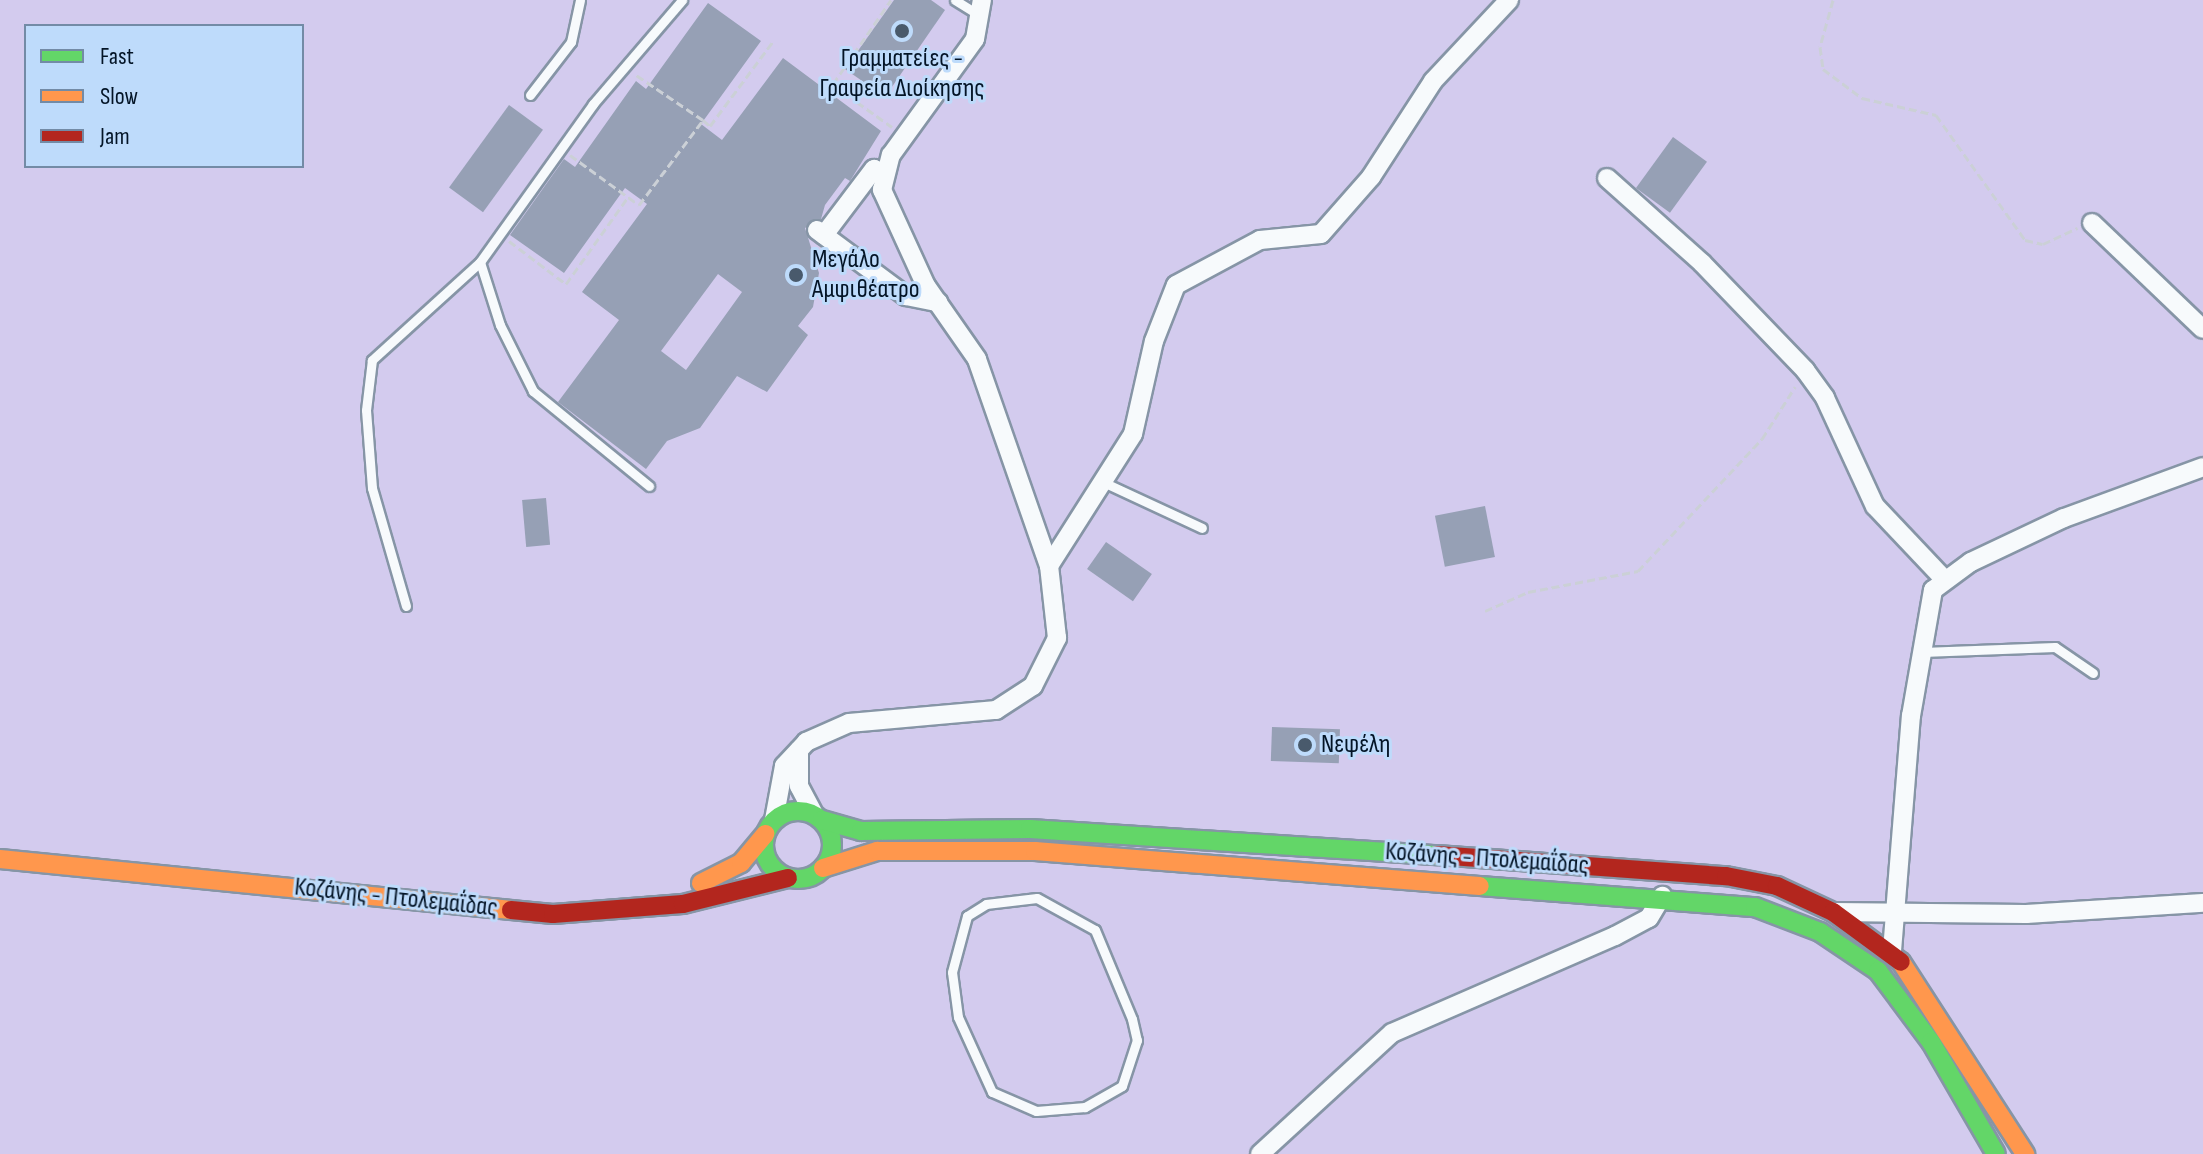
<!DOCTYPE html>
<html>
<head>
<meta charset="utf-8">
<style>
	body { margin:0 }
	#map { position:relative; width:2203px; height:1154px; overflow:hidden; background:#ccdced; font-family:"Sofia Sans Condensed",sans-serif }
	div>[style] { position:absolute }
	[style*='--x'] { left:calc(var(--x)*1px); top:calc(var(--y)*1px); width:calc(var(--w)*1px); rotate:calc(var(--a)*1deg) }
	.green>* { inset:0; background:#d3cbee }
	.building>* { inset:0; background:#96a0b5; transform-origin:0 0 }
	.path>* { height:3px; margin-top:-1.5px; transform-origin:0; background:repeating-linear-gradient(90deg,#cbd0d6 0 8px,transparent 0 12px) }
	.roads { filter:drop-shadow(2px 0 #8695a6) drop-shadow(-2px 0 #8695a6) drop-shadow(0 2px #8695a6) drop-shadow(0 -2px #8695a6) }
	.lane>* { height:9px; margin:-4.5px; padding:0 4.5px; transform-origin:4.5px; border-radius:4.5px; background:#f7fafc }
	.street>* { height:18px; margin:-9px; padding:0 9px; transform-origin:9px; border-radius:9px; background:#f7fafc }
	.fast>* { height:18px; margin:-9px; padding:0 9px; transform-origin:9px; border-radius:9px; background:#63d668 }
	.fast>.ring { margin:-9px; padding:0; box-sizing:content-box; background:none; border:18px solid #63d668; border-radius:50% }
	.slow>* { height:18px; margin:-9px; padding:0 9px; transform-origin:9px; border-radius:9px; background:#ff974d }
	.jam>* { height:18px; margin:-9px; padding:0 9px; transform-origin:9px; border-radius:9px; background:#b3261e }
	.dots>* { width:22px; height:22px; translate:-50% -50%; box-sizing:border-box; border:4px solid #bedbfb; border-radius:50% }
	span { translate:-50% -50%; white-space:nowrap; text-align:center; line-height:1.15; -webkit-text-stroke:6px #bedbfb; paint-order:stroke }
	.poi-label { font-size:26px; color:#031426 }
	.left { translate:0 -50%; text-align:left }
	.street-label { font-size:26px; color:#031426 }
	.legend { position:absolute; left:24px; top:24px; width:280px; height:144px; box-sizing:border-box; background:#bedbfb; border:2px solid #738ba6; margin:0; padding:10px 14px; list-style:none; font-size:24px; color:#031426 }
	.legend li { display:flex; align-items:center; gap:16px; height:40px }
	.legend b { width:40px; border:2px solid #738ba6 }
</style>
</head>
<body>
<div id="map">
	<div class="green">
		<div style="clip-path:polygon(evenodd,0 0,2203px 0,2203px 1154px,0 1154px,0 0,26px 26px,302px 26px,302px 166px,26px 166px,26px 26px)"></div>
	</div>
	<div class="building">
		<div style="clip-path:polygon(894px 0,931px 0,945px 10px,885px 97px,845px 69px)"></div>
		<div style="clip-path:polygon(evenodd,708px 3px,761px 41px,701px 124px,722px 140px,783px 58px,881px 131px,850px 181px,845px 178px,825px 205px,821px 219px,805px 228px,819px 273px,813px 307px,798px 326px,808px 335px,767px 392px,737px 376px,700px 428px,667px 441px,646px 469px,558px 402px,619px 320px,582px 292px,647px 204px,625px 188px,564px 273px,510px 235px,564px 159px,575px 167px,636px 81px,646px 89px,708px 3px,718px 274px,742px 292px,686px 370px,661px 351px,718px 274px)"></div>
		<div style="left:509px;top:105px;width:42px;height:102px;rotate:36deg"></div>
		<div style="left:1673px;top:137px;width:42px;height:63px;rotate:36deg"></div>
		<div style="left:546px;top:498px;width:47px;height:24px;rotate:85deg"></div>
		<div style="left:1485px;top:506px;width:52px;height:51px;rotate:79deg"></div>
		<div style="left:1106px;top:542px;width:56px;height:33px;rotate:35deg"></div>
		<div style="left:1272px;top:727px;width:68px;height:34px;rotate:2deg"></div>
	</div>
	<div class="path">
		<div style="--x:1833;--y:0;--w:49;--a:105.5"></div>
		<div style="--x:1820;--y:47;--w:22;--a:82"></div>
		<div style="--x:1823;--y:69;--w:49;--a:36.6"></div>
		<div style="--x:1862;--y:98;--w:76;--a:12.9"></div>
		<div style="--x:1936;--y:115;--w:153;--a:54.5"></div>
		<div style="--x:2025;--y:240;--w:18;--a:13"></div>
		<div style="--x:2043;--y:244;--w:38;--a:-25"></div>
		<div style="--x:917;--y:51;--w:24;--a:36"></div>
		<div style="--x:833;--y:84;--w:102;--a:-55.4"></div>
		<div style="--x:857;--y:102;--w:43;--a:35.5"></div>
		<div style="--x:703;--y:120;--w:9;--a:41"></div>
		<div style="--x:710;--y:126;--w:107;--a:-53.3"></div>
		<div style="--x:570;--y:155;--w:85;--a:35.9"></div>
		<div style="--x:639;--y:205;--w:106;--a:-53"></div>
		<div style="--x:703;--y:120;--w:81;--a:-146.1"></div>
		<div style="--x:509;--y:241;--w:71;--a:37"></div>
		<div style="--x:566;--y:284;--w:107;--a:-54.5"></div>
		<div style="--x:1485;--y:611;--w:47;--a:-23.8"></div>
		<div style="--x:1528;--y:592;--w:112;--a:-10.8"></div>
		<div style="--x:1638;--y:571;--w:181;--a:-46.8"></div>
		<div style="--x:1762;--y:439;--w:62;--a:-57.6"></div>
	</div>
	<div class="roads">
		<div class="lane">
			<div style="--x:955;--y:0;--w:28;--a:32"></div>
			<div style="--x:530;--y:95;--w:67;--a:-52.3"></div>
			<div style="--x:571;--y:42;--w:43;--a:-77.9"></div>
			<div style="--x:480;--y:262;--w:66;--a:72.4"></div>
			<div style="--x:500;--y:325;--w:74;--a:63.4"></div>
			<div style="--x:533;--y:391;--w:150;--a:39.3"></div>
			<div style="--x:1103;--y:482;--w:109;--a:24.9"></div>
			<div style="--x:406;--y:606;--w:123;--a:-106.1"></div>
			<div style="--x:372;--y:488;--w:78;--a:-94.4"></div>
			<div style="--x:366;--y:410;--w:50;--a:-83.2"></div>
			<div style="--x:372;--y:360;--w:146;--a:-42.2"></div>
			<div style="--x:480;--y:262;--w:194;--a:-54.4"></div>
			<div style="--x:593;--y:104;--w:137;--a:-49.4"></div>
			<div style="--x:1922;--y:652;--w:133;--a:-2.2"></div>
			<div style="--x:2055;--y:647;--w:46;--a:34.4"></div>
			<div style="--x:1037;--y:898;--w:66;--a:28.9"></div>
			<div style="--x:1095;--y:930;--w:96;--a:67.4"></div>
			<div style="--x:1132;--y:1019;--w:22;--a:77"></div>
			<div style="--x:1137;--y:1040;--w:48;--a:108.1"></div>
			<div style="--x:1122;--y:1086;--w:43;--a:150.4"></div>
			<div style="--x:1085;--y:1107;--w:49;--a:175.3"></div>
			<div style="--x:1036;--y:1111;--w:48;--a:-156.6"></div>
			<div style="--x:992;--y:1092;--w:82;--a:-114.4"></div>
			<div style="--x:958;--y:1017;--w:45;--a:-97.6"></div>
			<div style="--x:952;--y:972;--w:58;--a:-75"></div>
			<div style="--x:967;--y:916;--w:22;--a:-32"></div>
			<div style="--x:986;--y:904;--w:51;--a:-6.7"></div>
		</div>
		<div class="street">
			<div style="--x:1607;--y:178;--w:127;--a:41.8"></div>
			<div style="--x:1702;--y:263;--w:149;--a:46.1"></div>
			<div style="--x:1805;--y:370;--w:34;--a:54"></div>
			<div style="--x:1825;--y:398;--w:119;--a:65.2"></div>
			<div style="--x:1875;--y:506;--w:99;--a:46.6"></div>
			<div style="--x:2092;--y:223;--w:153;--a:43.7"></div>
			<div style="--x:817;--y:230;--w:111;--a:36.6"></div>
			<div style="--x:906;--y:296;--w:33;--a:11"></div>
			<div style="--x:824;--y:235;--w:83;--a:-52.9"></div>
			<div style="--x:874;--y:169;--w:9;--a:32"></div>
			<div style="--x:1049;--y:566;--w:156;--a:-57.5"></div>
			<div style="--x:1133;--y:434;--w:95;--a:-77.3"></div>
			<div style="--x:1154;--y:341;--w:60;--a:-68.6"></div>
			<div style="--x:1176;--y:285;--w:95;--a:-28.2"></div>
			<div style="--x:1260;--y:240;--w:61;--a:-5.6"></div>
			<div style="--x:1321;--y:234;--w:76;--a:-48.7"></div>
			<div style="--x:1371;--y:177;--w:114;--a:-57.1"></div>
			<div style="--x:1433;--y:81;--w:111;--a:-46.8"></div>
			<div style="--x:799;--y:750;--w:36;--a:90"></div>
			<div style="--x:799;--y:786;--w:32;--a:62"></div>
			<div style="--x:774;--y:820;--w:55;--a:-79.5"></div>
			<div style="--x:784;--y:766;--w:33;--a:-47"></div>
			<div style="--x:806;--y:742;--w:47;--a:-23.8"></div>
			<div style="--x:849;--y:723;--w:148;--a:-5.1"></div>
			<div style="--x:996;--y:710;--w:44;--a:-33"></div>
			<div style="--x:1033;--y:686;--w:54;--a:-63.4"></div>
			<div style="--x:1057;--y:638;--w:72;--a:-96.3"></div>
			<div style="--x:1049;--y:566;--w:219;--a:-109.2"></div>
			<div style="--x:977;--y:359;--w:89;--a:-124.9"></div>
			<div style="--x:926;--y:286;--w:106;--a:-114.6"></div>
			<div style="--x:882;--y:190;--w:36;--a:-76"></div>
			<div style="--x:891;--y:155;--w:143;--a:-54.1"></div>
			<div style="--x:975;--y:39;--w:40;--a:-80"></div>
			<div style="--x:1833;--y:912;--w:193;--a:0.6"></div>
			<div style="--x:2026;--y:914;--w:177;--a:-3.6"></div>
			<div style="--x:1892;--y:951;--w:236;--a:-85.4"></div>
			<div style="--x:1911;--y:716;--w:128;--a:-80.1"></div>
			<div style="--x:1933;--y:590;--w:47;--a:-36.4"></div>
			<div style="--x:1971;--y:562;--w:103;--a:-25.3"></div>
			<div style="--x:2064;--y:518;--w:148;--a:-20.1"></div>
			<div style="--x:1260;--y:1154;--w:179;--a:-42.5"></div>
			<div style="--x:1392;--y:1033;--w:243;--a:-23.5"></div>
			<div style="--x:1615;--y:936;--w:38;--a:-28"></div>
			<div style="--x:1649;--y:918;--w:26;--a:-59"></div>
		</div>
		<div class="fast">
			<div class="ring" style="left:764px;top:811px;width:50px;height:50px"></div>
			<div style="--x:822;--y:820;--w:41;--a:15.8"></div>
			<div style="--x:861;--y:831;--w:169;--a:-0.7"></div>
			<div style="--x:1030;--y:829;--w:408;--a:3.7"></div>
			<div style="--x:1480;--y:886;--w:276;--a:4.4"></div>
			<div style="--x:1755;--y:907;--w:70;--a:21"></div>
			<div style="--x:1820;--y:932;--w:70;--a:33.9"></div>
			<div style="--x:1878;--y:971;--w:89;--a:53.3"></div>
			<div style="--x:1931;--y:1042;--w:129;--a:59.9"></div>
		</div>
		<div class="slow">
			<div style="--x:0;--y:859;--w:514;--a:5.7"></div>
			<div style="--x:823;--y:868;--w:57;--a:-17.5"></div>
			<div style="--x:877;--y:851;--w:158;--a:0"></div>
			<div style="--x:1035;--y:851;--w:446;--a:4.5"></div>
			<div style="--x:701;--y:883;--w:45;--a:-26.6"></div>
			<div style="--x:741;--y:863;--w:38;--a:-50"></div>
			<div style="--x:1901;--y:962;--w:229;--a:57.1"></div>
		</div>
		<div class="jam">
			<div style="--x:1437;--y:855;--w:290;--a:4.2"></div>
			<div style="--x:1726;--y:876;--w:52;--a:11.1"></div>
			<div style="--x:1777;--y:886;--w:62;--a:24.9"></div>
			<div style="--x:1833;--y:912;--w:84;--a:36.3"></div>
			<div style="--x:511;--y:910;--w:42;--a:5.4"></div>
			<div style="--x:553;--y:914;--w:130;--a:-4.4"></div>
			<div style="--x:683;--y:904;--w:108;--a:-13.9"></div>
		</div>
	</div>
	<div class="dots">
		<div style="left:902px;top:31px;background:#495a6c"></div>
		<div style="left:796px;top:275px;background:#495a6c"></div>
		<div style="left:1305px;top:745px;background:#495a6c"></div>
	</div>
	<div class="poi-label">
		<span style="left:902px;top:74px">Γραμματείες -<br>Γραφεία Διοίκησης</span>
		<span class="left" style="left:812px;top:275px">Μεγάλο<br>Αμφιθέατρο</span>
		<span class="left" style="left:1321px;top:745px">Νεφέλη</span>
	</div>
	<div class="street-label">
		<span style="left:1487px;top:859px;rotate:4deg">Κοζάνης - Πτολεμαΐδας</span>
		<span style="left:396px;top:898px;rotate:6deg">Κοζάνης - Πτολεμαΐδας</span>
	</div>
	<ul class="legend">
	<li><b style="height:10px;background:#63d668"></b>Fast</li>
	<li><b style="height:10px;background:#ff974d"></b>Slow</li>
	<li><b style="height:10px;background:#b3261e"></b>Jam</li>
	</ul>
</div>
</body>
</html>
